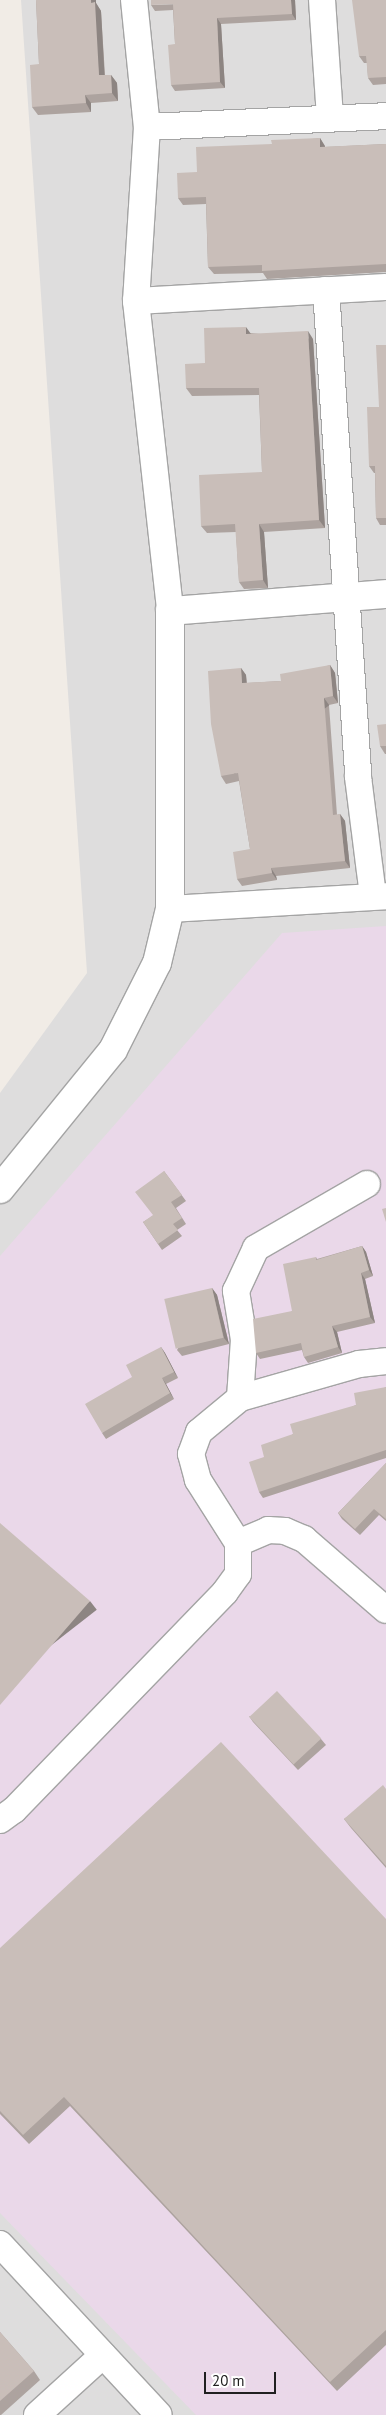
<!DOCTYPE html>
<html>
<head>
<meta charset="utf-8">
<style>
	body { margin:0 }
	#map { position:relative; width:386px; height:2415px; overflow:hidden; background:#f1ece6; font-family:"PT Sans",sans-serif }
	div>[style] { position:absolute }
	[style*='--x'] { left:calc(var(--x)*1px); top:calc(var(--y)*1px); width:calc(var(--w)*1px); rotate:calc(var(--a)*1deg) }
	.residential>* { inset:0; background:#dedddd }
	.industrial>* { inset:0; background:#ead8e9 }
	.roads { filter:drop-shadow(1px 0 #a4a4a4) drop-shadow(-1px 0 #a4a4a4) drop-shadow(0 1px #a4a4a4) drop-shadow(0 -1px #a4a4a4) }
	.minor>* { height:26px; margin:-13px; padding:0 13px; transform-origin:13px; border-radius:13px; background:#fff }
	.tertiary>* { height:28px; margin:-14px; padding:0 14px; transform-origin:14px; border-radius:14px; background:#fff }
	.wall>* { inset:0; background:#ada39f }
	.shaded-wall>* { inset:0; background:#8d8582; transform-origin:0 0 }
	.building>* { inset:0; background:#c9beb9; transform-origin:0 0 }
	span { translate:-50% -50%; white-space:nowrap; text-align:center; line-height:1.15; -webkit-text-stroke:5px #fff; paint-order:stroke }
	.scale { position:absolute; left:204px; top:2372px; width:72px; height:22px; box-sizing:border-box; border:2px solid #202020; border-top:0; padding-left:6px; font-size:15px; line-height:18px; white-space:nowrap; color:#202020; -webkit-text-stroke:4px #fff; paint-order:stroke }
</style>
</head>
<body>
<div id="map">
	<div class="residential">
		<div style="clip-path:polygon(21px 0,386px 0,386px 2415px,0 2415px,0 1093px,87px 973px)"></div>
	</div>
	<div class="industrial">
		<div style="clip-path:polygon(386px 926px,386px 2415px,196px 2415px,0 2213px,0 1256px,282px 933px)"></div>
	</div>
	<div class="roads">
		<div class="minor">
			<div style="--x:134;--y:0;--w:128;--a:84.2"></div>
			<div style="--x:147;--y:127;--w:174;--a:93.6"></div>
			<div style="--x:136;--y:301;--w:312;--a:83.7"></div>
			<div style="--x:322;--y:0;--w:118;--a:86.1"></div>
			<div style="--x:147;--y:127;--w:239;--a:-2.6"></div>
			<div style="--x:326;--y:290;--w:488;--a:86.2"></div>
			<div style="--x:358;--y:777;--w:120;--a:82.8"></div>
			<div style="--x:136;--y:301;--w:250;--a:-3.2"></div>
			<div style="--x:170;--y:909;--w:216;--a:-3.4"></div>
			<div style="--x:240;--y:1398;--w:58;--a:-86.1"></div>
			<div style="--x:244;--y:1340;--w:50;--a:-99.3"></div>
			<div style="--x:236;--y:1291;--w:47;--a:-65.1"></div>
			<div style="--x:256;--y:1248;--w:128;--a:-30"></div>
			<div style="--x:238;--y:1543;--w:33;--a:-23"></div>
			<div style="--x:268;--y:1530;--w:17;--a:3"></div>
			<div style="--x:285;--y:1531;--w:21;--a:23"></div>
			<div style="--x:304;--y:1539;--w:108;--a:40.9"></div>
			<div style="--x:0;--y:1820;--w:17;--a:-36"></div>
			<div style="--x:14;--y:1810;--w:303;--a:-45.9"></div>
			<div style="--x:225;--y:1592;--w:22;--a:-54"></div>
			<div style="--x:238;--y:1574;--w:31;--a:-90"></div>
			<div style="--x:238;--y:1543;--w:75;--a:-122.4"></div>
			<div style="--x:198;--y:1480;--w:27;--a:-105"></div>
			<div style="--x:191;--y:1454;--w:23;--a:-70"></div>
			<div style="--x:199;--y:1432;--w:53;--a:-39.7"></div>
			<div style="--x:240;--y:1398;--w:124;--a:-15.9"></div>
			<div style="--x:359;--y:1364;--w:27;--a:-6"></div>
			<div style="--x:0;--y:2244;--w:233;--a:47.1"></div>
			<div style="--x:37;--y:2415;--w:89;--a:-42.3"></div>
		</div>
		<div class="tertiary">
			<div style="--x:0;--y:1189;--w:179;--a:-50.9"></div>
			<div style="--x:113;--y:1050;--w:97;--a:-63.2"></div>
			<div style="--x:157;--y:963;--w:56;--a:-76.5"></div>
			<div style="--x:170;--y:909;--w:298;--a:-90"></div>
			<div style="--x:170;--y:611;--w:217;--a:-4.5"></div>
		</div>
	</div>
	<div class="wall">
		<div style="clip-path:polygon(36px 0,96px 0,96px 3px,101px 11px,105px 75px,111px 75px,117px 83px,118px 101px,91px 103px,91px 112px,38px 115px,32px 107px,39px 64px)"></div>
		<div style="clip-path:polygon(295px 0,296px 20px,221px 24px,225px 88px,175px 91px,171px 85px,175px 44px,173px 10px,155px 11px,151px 5px)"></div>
		<div style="clip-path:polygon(386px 0,386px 84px,373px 85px,368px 78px,367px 63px,364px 63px,359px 56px)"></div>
		<div style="clip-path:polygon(320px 138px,325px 147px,386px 144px,386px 272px,267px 279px,263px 273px,214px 274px,208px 267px,206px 204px,183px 205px,178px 198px,197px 172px,272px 144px)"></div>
		<div style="clip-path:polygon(250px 333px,313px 339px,325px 528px,264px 532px,268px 588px,244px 589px,239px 582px,236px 532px,207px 533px,201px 526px,262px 472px,259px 395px,192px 396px,186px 388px,205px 363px)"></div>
		<div style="clip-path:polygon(386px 345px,386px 525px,380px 525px,376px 518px,375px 473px,374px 473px,369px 466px,379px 407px)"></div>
		<div style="clip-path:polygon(330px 665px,335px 673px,338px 703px,329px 705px,337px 815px,340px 814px,345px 821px,350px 868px,276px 876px,277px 880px,242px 886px,237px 879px,250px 849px,239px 781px,226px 784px,221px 776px,241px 668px,246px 675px,247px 683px,281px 681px)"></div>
		<div style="clip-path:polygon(386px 724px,386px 754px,385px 754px,380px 746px)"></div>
		<div style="clip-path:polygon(164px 1171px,186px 1201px,176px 1208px,186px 1224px,177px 1230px,182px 1236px,162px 1250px,143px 1222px,153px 1216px)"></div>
		<div style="clip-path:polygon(362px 1246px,366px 1252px,373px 1276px,365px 1279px,375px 1323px,337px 1332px,342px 1353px,308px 1363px,304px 1357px,302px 1350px,260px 1359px,256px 1353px,292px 1311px,316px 1257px,317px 1259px)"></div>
		<div style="clip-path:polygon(212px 1288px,217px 1295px,229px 1344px,182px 1356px,177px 1350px)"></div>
		<div style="clip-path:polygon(161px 1347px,165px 1353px,178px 1378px,166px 1384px,174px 1399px,106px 1439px,102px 1433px)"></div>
		<div style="clip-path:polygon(386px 1387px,386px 1458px,263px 1498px,259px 1492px,264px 1457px,293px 1434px,356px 1405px)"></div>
		<div style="clip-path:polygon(386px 1463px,386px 1521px,379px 1515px,360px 1535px,342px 1519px,338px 1513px)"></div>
		<div style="clip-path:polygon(249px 1716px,321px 1739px,326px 1745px,298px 1770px,253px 1722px)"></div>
		<div style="clip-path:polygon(386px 1789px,386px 1868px,351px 1828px,344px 1819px)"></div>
		<div style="clip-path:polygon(386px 1919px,386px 2345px,337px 2391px,70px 2106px,29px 2144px,0 2114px,0 1948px)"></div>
		<div style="clip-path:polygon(0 2332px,34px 2371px,40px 2380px,1px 2415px,0 2415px)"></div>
	</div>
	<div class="shaded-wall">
		<div style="clip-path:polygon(91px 0,96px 0,96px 3px,101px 11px,105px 84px,99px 75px)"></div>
		<div style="clip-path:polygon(291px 0,295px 0,296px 20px,292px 14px)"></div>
		<div style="clip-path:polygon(217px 18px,221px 24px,225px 88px,220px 82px)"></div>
		<div style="clip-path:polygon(111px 75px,117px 83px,118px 101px,112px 93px)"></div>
		<div style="clip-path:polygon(85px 95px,91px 103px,91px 112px,86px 103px)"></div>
		<div style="clip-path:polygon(320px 138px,325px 146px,325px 154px,320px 147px)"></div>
		<div style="clip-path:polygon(246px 327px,251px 334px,246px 334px)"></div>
		<div style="clip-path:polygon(308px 331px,313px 339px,325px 528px,319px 520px)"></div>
		<div style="clip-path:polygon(259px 524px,264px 532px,268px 588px,263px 580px)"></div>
		<div style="clip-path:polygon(330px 665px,335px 673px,338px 703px,333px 696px)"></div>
		<div style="clip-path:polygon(241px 668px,246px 675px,247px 691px,242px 683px)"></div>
		<div style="left:324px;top:698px;width:9px;height:117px;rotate:54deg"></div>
		<div style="clip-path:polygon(340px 814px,345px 821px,350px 868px,345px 861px)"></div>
		<div style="clip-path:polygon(271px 868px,276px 876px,277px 880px,272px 873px)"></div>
		<div style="clip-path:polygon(362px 1246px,366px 1252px,373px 1276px,369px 1270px)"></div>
		<div style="clip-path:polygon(361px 1273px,365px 1279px,375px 1323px,370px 1317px)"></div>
		<div style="clip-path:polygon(212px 1288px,217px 1295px,229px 1344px,224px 1338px)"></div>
		<div style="clip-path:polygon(332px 1326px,337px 1332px,342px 1353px,338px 1347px)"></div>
		<div style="clip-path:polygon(161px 1347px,165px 1353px,178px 1378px,174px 1372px)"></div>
		<div style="clip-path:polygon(162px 1378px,166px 1384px,174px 1399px,170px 1393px)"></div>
		<div style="left:90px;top:1601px;width:11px;height:138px;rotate:52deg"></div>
	</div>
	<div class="building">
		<div style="clip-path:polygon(36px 0,91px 0,91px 3px,95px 2px,99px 75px,111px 75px,112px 93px,85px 95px,86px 103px,32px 107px,30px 65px,39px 64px)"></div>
		<div style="clip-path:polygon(151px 0,291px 0,292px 14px,217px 18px,220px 82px,171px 85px,168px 45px,175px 44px,173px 4px,151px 5px)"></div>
		<div style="clip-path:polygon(352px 0,386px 0,386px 77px,368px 78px,366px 56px,359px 56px)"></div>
		<div style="clip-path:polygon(320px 138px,320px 147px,386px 144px,386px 264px,262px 271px,262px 265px,208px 267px,206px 197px,178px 198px,177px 173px,197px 172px,196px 147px,272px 144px,271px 140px)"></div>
		<div style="clip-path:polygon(246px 327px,246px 334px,308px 331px,319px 520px,259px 524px,263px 580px,239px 582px,235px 524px,201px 526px,199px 475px,262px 472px,259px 388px,186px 388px,185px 364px,205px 363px,204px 328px)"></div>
		<div style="clip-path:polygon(376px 345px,386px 345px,386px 518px,376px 518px,375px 466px,369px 466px,367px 407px,379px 407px)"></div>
		<div style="clip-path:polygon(330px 665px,333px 696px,324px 698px,333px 815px,340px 814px,345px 861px,271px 868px,272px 873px,237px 879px,233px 852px,250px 849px,238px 773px,221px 776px,211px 724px,208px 671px,241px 668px,242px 683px,281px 681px,280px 674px)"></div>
		<div style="clip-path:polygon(386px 724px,386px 746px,380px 746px,377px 725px)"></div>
		<div style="clip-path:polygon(164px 1171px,182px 1195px,171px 1202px,182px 1218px,173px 1224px,178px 1230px,158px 1244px,143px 1222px,153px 1215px,135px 1192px)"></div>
		<div style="clip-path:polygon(386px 1208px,386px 1222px,382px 1209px)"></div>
		<div style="clip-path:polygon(362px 1246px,369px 1270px,361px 1273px,370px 1317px,332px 1326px,338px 1347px,304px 1357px,301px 1343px,256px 1353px,253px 1319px,292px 1311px,283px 1264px,316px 1257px,316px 1260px)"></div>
		<div style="left:212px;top:1288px;width:51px;height:49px;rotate:77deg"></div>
		<div style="clip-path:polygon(161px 1347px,174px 1372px,162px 1378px,170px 1393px,102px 1433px,85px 1404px,132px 1377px,126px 1365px)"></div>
		<div style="clip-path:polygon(386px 1387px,386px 1450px,259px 1492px,249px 1462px,264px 1457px,261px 1445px,293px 1434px,290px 1424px,356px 1405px,354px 1393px)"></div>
		<div style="clip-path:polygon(386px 1463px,386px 1519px,374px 1509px,355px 1529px,338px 1513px)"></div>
		<div style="clip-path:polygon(0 1523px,90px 1601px,0 1705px)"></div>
		<div style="left:277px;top:1691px;width:65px;height:38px;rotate:47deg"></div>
		<div style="clip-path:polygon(221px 1742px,386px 1919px,386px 2330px,330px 2382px,64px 2097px,23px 2135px,0 2111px,0 1948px)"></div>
		<div style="clip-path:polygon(383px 1785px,386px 1789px,386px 1866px,344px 1819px)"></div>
		<div style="clip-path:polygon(0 2332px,34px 2371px,0 2401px)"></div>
	</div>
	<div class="scale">20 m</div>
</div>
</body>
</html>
